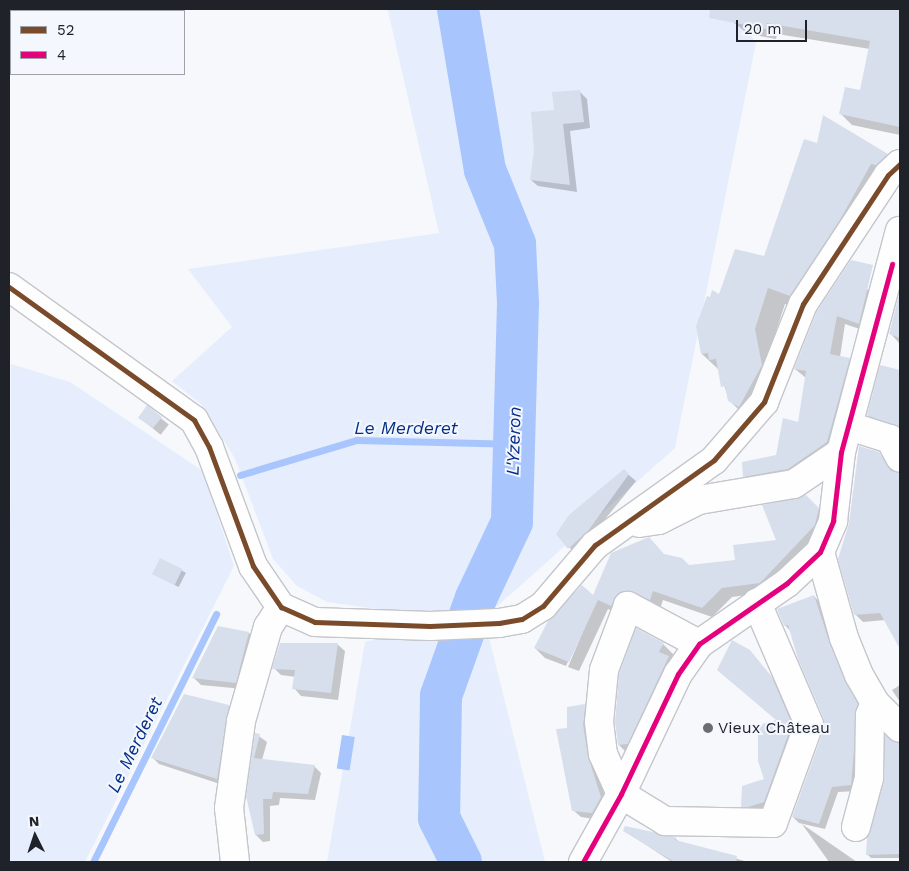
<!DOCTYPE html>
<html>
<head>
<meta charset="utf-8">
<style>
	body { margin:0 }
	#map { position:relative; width:909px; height:871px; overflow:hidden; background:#f6f8fc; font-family:"Work Sans",sans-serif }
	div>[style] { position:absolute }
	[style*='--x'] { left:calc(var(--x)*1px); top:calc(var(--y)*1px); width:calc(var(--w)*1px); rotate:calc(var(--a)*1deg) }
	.green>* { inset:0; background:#e6eefd }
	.water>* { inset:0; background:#a8c6fd; transform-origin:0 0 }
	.shadow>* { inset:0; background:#0003; transform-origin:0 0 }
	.stream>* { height:7px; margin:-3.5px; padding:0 3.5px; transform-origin:3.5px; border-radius:3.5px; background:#a8c6fd }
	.river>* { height:42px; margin:-21px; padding:0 21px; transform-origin:21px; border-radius:21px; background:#a8c6fd }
	.building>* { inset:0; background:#d7deec; transform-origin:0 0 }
	.roads { filter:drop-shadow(1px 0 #c4c6cb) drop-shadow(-1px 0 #c4c6cb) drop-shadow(0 1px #c4c6cb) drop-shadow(0 -1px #c4c6cb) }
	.minor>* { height:28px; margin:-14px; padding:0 14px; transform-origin:14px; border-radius:14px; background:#fefeff }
	.bus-1>* { height:5px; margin:-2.5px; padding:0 2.5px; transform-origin:2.5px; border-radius:2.5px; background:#7a4b2a }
	.bus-2>* { height:5px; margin:-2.5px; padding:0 2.5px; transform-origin:2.5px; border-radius:2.5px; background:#e5007d }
	.dots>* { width:14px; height:14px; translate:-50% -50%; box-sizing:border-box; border:2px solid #f4f7fe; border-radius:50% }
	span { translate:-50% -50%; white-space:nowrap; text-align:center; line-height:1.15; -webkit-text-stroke:4px #f4f7fe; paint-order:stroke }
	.poi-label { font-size:16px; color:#1f2228 }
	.left { translate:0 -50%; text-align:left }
	.water-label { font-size:18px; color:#042e85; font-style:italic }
	.frame { position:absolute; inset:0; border:10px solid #1f2228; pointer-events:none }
	.legend { position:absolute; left:10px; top:10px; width:175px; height:65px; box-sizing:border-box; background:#f4f7fe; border:1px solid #9fa2a8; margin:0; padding:6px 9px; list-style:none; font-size:15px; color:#1f2228 }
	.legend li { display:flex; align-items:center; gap:10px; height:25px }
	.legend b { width:25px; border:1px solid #9fa2a8 }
	.north { position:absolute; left:10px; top:811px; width:50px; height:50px; -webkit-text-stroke:4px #f4f7fe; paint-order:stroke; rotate:356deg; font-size:14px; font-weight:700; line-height:20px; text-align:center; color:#1f2228 }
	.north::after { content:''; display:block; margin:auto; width:18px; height:22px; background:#1f2228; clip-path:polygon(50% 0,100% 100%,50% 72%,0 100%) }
	.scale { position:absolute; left:736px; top:20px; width:71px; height:22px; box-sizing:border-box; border:2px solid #1f2228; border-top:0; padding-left:6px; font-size:15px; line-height:18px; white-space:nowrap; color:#1f2228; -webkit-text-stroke:4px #f4f7fe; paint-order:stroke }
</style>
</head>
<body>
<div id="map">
	<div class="green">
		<div style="clip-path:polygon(384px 9px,732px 9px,756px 43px,675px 448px,484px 618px,545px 862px,327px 862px,365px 642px,430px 626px,436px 617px,327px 602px,297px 586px,273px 559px,235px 459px,202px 405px,172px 381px,232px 327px,188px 269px,439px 233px,388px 11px)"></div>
		<div style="clip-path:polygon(11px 364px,70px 382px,203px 471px,234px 566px,85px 862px,9px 862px)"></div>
	</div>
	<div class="water">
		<div style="left:342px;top:735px;width:13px;height:34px;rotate:9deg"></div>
	</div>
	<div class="shadow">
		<div style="clip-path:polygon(728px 9px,900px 9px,900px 135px,852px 125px,841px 114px,861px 91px,870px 49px,777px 34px,776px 39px,748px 34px,727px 17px)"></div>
		<div style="clip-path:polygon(580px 92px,587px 99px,590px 128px,570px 131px,577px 192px,538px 186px,531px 180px)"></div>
		<div style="clip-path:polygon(824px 117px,887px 155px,900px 168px,807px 312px,785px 304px,771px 346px,778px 383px,746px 417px,729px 400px,719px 370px,702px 354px,711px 298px,720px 296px,765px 257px,818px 145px)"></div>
		<div style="clip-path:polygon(867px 289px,877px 298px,868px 332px,845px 324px,840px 357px,849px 359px,858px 368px,836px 451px,797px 478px,753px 485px,745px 476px,777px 456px,799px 423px,806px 378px,795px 369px,818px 312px)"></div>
		<div style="clip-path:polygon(900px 296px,900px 344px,890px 333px)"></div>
		<div style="clip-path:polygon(881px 367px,900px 371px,900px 430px,876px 423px,868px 415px)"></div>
		<div style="left:147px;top:407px;width:28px;height:13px;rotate:39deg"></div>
		<div style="clip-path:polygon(878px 453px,892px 470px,900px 475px,900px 575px,883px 578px,900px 594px,900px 646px,885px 620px,863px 622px,855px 614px)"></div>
		<div style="clip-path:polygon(624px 471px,636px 481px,576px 555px,558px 534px)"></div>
		<div style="clip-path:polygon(806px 496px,828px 519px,824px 535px,770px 592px,732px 597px,712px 617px,663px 600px,660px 609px,621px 615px,608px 609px,579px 671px,568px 667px,597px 598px,566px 666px,545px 658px,535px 648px,593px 597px,665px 555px,688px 566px,736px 561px,778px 541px)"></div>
		<div style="left:161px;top:560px;width:28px;height:16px;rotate:27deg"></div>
		<div style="clip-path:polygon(814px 596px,820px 603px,863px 711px,857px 791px,838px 792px,825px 829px,799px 823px,793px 817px,825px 730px,825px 718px,791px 632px,785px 625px)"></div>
		<div style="clip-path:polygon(249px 633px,256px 640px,243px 689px,201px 685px,193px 677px)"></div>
		<div style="clip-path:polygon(337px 644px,345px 651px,338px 700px,301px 696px,294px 688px,296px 677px,281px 675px,274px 668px)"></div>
		<div style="clip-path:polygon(663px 644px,681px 662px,637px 763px,619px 745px,616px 722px)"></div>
		<div style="clip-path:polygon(749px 651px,779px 686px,799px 733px,772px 809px,749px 814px,742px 806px,766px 780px,778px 721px)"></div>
		<div style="clip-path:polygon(900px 685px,900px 702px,892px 690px)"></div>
		<div style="clip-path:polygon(585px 705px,592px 712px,594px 764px,608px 805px,600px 820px,581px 817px,573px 810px)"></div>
		<div style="clip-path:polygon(229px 706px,235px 713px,223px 785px,159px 764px,153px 758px)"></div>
		<div style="clip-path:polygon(256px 734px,267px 742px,262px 760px,314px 766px,321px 773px,315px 800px,280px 798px,279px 805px,270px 806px,270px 841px,263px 842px,256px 835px,248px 796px)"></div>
		<div style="clip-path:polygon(886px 738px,900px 746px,900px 858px,871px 858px,867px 854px,885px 782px)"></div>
		<div style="clip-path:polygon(802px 824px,857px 862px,829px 862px)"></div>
		<div style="clip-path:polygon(625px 831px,675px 838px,679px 842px,748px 862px,672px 862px)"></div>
	</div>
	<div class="stream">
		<div style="--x:240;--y:475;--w:122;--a:-16.7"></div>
		<div style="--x:357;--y:440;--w:159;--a:1.4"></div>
		<div style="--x:93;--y:862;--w:277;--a:-63.6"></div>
	</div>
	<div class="river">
		<div style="--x:458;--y:9;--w:163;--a:80.5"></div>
		<div style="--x:485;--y:170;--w:80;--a:67.9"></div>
		<div style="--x:515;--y:244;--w:59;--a:87.1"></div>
		<div style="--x:518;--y:303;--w:219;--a:91.6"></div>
		<div style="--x:512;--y:522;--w:84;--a:115.3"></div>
		<div style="--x:476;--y:598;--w:104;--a:109.7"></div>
		<div style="--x:441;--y:696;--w:122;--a:90.9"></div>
		<div style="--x:439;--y:818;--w:49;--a:63.4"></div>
	</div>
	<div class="building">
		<div style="clip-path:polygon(710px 9px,900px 9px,900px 127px,839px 114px,845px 87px,860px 90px,870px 41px,766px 23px,766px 29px,709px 18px)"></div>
		<div style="clip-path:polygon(580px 90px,584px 122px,563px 124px,570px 185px,530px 180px,534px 151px,531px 112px,554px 110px,552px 92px)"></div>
		<div style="clip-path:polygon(823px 115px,888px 154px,876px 165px,871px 164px,840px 220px,790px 296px,768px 288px,755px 329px,762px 365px,739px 407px,728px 401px,725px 386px,721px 387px,716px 359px,709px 360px,708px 353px,701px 354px,696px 326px,707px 296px,710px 297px,712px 290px,719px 294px,735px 249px,764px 256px,804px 139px,817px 143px)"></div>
		<div style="clip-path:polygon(851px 260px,873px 265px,859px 324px,837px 316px,830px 354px,850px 358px,827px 442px,788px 469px,743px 477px,742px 462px,776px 455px,783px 418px,798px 422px,806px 371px,794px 369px,817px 311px)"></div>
		<div style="clip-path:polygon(900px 291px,900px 338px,889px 334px)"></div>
		<div style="clip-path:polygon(880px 365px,900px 370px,900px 429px,867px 415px)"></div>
		<div style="clip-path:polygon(147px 405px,162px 417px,153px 428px,138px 418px)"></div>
		<div style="clip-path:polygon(859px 446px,879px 452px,891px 471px,900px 473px,900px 649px,880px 613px,854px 615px,838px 559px,849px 523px)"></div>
		<div style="clip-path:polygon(624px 469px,629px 474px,588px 531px,568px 549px,556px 534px,569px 515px)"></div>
		<div style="clip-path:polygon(806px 495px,819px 508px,815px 525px,760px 583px,722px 588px,702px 608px,653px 591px,650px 600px,626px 591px,618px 594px,611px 606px,598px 600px,569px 662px,534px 648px,548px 621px,582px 585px,593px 595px,611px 553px,649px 537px,664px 554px,682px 558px,689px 565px,735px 560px,733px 545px,776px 540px,762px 505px)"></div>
		<div style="left:160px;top:558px;width:25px;height:18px;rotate:26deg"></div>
		<div style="clip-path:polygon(814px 595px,830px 644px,858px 704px,851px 785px,832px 787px,819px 824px,792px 817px,824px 729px,824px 719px,798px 659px,788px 625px,784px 626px,777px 609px)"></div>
		<div style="clip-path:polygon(218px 626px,249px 632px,236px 683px,192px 678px)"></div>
		<div style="clip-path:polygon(636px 628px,664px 643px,659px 652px,669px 656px,628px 744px,618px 745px,615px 722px,619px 674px)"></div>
		<div style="clip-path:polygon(732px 640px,750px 650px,772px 677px,792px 724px,764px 802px,748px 807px,741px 807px,742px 786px,764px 779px,758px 761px,758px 725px,776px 720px,717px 670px)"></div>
		<div style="clip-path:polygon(280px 643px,338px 643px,331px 693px,292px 689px,295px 670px,272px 669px)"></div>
		<div style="clip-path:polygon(184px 694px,229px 705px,217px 779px,151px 758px)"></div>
		<div style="clip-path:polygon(585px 704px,583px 724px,588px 756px,601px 797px,592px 813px,572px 811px,556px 729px,567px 728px,567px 707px)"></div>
		<div style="clip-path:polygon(255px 733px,260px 734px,254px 758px,315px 765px,308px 794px,273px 792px,272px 799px,263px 799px,264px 834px,255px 835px,246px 796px)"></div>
		<div style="clip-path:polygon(885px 735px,900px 743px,900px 854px,866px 855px,867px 838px,884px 782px)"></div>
		<div style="clip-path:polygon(625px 826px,676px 837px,675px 840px,737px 856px,736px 862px,674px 862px,623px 831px)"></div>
	</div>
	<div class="roads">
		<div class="minor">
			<div style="--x:9;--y:38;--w:2;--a:-27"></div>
			<div style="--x:9;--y:287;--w:228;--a:35.7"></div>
			<div style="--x:194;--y:420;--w:31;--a:61"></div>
			<div style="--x:209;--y:447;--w:127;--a:69.7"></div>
			<div style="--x:253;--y:566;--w:50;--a:55.7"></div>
			<div style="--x:281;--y:607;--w:37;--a:24"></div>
			<div style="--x:315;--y:622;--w:115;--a:2"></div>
			<div style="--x:430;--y:626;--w:69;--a:-2.5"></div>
			<div style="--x:499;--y:623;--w:23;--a:-10"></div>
			<div style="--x:522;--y:619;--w:25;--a:-32"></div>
			<div style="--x:543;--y:606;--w:80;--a:-49.6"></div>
			<div style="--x:595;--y:545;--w:146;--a:-35.5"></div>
			<div style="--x:714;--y:460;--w:77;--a:-49.2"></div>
			<div style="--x:764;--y:402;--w:105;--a:-68.3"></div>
			<div style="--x:803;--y:304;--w:154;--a:-56.6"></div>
			<div style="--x:888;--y:175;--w:16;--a:-43"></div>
			<div style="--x:849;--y:426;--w:43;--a:17.6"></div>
			<div style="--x:890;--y:439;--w:21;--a:62"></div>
			<div style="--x:639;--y:523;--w:20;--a:-9"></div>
			<div style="--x:659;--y:520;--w:45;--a:-26.6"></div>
			<div style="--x:699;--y:500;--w:96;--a:-9.6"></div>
			<div style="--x:794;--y:484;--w:57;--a:-34.2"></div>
			<div style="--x:820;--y:552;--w:89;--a:74.4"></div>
			<div style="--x:844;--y:638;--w:40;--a:68"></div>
			<div style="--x:859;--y:675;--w:32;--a:60"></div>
			<div style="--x:875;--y:703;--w:35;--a:45"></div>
			<div style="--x:699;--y:644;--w:81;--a:-151.8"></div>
			<div style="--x:628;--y:606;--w:68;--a:110.6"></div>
			<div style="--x:604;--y:670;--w:52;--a:95.5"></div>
			<div style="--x:599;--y:722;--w:32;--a:83"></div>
			<div style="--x:603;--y:754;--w:44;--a:65.8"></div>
			<div style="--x:621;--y:794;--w:52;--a:31.5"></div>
			<div style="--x:665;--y:821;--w:108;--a:1.1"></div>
			<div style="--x:773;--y:823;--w:105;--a:-70"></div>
			<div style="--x:809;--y:724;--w:132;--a:-113.3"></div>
			<div style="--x:856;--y:827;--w:51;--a:-75.1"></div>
			<div style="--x:869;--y:778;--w:63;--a:-89.1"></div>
			<div style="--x:870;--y:715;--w:13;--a:-67"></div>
			<div style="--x:235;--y:862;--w:54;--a:-96.3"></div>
			<div style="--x:229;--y:808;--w:88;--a:-82.1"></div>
			<div style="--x:241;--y:721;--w:98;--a:-74"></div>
			<div style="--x:268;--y:627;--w:24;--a:-57"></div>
			<div style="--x:583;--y:862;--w:78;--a:-60.8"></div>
			<div style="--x:621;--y:794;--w:133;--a:-64.6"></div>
			<div style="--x:678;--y:674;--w:37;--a:-55"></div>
			<div style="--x:699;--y:644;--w:107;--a:-34.7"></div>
			<div style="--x:787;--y:583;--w:45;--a:-43.2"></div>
			<div style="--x:820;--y:552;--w:34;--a:-67"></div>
			<div style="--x:833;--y:521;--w:69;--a:-83.4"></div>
			<div style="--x:841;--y:452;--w:229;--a:-75.1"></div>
		</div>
	</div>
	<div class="bus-1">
		<div style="--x:9;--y:287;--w:228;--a:35.7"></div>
		<div style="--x:194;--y:420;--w:31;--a:61"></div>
		<div style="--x:209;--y:447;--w:127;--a:69.7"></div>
		<div style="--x:253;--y:566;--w:50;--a:55.7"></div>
		<div style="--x:281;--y:607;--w:37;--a:24"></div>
		<div style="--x:315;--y:622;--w:115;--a:2"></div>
		<div style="--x:430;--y:626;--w:69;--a:-2.5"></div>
		<div style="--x:499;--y:623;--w:23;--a:-10"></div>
		<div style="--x:522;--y:619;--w:25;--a:-32"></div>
		<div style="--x:543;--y:606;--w:80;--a:-49.6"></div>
		<div style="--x:595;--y:545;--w:146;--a:-35.5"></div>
		<div style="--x:714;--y:460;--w:77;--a:-49.2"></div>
		<div style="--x:764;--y:402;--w:105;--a:-68.3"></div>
		<div style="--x:803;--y:304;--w:154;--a:-56.6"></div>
		<div style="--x:888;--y:175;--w:16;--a:-43"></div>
	</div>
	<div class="bus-2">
		<div style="--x:583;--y:862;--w:78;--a:-60.8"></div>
		<div style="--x:621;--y:794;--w:133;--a:-64.6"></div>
		<div style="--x:678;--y:674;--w:37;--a:-55"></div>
		<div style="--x:699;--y:644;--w:107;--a:-34.7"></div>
		<div style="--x:787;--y:583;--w:45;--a:-43.2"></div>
		<div style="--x:820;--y:552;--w:34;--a:-67"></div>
		<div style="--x:833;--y:521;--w:69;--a:-83.4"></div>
		<div style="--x:841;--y:452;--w:195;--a:-74.8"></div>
	</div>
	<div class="dots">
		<div style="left:708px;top:728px;background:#6a6d72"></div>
	</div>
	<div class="poi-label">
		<span class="left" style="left:718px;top:728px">Vieux Château</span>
	</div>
	<div class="water-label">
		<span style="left:406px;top:428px">Le Merderet</span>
		<span style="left:514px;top:441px;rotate:-88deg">L'Yzeron</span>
		<span style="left:135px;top:745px;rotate:-64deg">Le Merderet</span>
	</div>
	<div class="frame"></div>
	<ul class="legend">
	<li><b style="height:6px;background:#7a4b2a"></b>52</li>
	<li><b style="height:6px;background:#e5007d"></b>4</li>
	</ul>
	<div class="north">N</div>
	<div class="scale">20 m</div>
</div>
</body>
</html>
